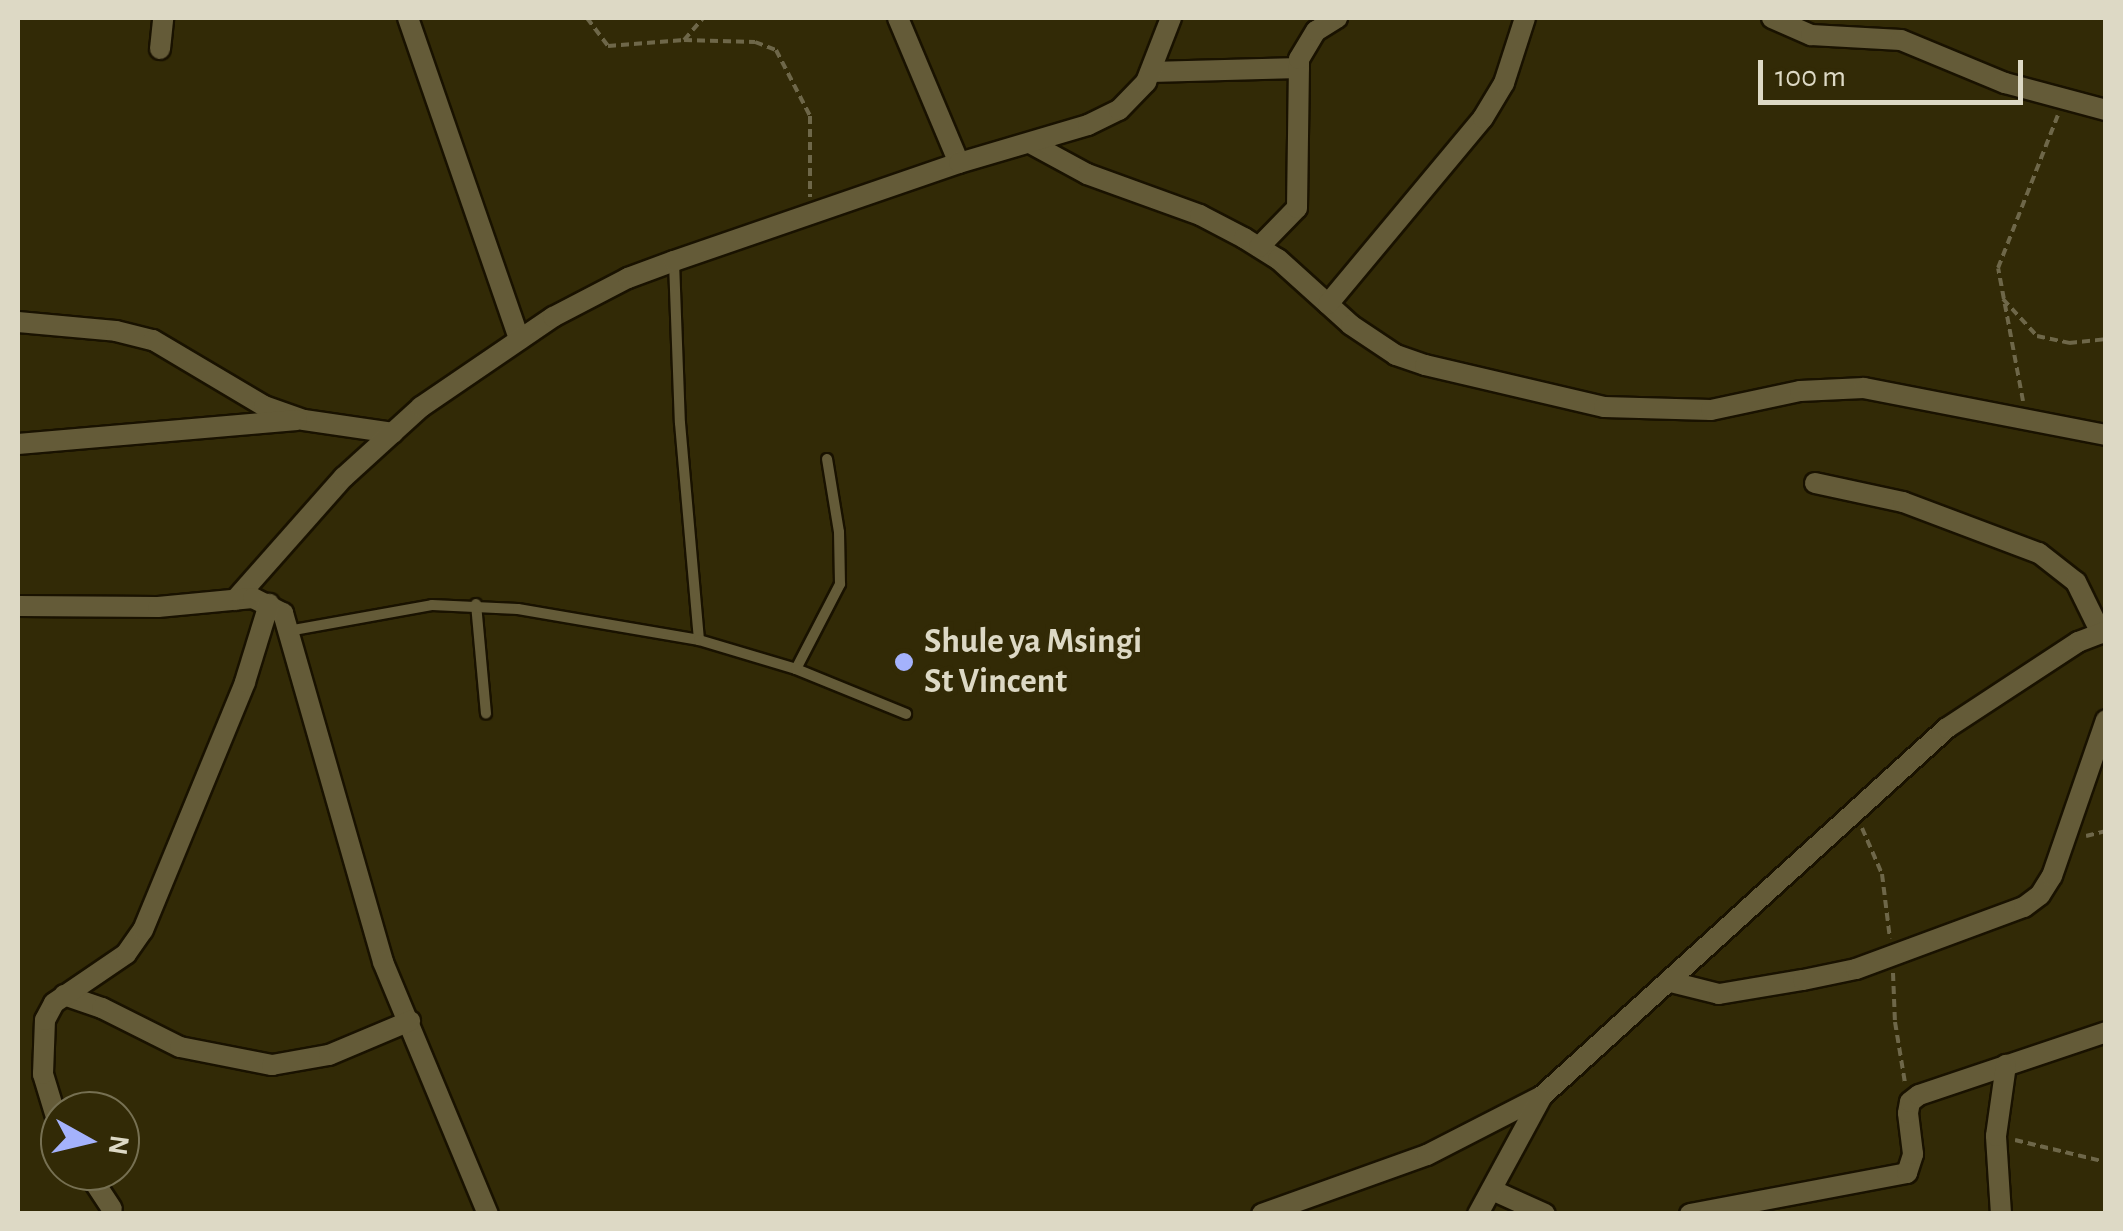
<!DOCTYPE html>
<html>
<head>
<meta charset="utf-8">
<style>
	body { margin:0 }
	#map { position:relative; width:2123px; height:1231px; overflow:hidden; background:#322a06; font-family:"Alegreya Sans",sans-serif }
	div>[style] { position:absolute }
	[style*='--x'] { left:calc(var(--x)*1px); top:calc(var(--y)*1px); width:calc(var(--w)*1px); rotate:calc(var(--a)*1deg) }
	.path>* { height:4px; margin-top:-2px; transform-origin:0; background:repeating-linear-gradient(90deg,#6e6749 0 8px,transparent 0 13px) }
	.roads { filter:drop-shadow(2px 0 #191200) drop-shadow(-2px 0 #191200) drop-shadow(0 2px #191200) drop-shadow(0 -2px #191200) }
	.lane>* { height:10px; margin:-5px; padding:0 5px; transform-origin:5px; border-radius:5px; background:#645b38 }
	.street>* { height:20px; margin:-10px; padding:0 10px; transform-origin:10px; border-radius:10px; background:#645b38 }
	.dots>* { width:28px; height:28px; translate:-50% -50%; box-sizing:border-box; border:5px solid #322a06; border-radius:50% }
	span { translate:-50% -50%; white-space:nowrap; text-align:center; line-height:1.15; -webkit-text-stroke:10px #322a06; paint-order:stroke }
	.poi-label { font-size:35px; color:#ddd9c5; font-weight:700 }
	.left { translate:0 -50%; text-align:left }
	.frame { position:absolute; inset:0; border:20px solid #ddd9c5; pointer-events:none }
	.north { position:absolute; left:40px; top:1091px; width:100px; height:100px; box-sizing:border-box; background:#322a06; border:2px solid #767052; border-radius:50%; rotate:98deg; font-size:28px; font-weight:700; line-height:40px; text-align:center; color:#ddd9c5 }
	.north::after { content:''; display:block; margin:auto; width:35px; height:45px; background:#a4b2fc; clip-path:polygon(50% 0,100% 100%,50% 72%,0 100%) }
	.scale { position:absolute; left:1758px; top:60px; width:265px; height:45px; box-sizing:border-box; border:5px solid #ddd9c5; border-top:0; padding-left:12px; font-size:30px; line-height:35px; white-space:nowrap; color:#ddd9c5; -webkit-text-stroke:8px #322a06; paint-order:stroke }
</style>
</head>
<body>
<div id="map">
	<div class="path">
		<div style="--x:587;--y:18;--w:35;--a:53"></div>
		<div style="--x:608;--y:46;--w:76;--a:-4.5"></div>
		<div style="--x:684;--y:40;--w:71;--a:1.6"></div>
		<div style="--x:755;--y:42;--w:22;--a:21"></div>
		<div style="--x:776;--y:50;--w:74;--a:62.7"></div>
		<div style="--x:810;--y:116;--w:81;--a:90"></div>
		<div style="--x:684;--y:40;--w:29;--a:-49"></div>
		<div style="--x:2003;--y:299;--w:50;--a:47.4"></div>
		<div style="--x:2037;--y:336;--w:33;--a:12"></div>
		<div style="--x:2069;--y:343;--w:37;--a:-6"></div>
		<div style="--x:2023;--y:401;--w:135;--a:-100.6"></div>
		<div style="--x:1998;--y:268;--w:164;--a:-68.6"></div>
		<div style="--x:1862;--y:828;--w:50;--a:66.5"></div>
		<div style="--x:1882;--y:874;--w:65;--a:83"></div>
		<div style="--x:2086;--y:836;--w:21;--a:-14"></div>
		<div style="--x:1893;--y:973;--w:49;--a:87.7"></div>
		<div style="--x:1895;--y:1022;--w:62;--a:80.7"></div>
		<div style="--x:2015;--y:1140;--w:94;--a:13.6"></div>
	</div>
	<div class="roads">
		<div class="lane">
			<div style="--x:674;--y:262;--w:161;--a:87.9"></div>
			<div style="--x:680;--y:423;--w:218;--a:85"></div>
			<div style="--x:476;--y:604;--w:110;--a:84.8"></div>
			<div style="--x:288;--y:631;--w:146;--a:-10.2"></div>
			<div style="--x:432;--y:605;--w:86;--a:2.7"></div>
			<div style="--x:518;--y:609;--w:184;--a:9.7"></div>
			<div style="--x:699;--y:640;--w:101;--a:16.6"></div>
			<div style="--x:796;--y:669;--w:119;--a:22.2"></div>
			<div style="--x:796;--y:669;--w:96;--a:-62.6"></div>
			<div style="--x:840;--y:584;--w:52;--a:-91.1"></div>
			<div style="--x:839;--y:532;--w:74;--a:-99.3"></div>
		</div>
		<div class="street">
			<div style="--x:408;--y:18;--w:340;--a:70.9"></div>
			<div style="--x:898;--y:18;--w:157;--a:67.2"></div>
			<div style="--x:1772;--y:18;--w:43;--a:23.6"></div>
			<div style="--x:1811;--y:35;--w:90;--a:3.2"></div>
			<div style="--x:1901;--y:40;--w:113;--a:22.5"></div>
			<div style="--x:2005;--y:83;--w:105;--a:15"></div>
			<div style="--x:160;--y:49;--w:31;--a:-84"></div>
			<div style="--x:1151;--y:72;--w:148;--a:-1.5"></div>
			<div style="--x:1030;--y:143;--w:65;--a:28.5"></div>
			<div style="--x:1087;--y:174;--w:120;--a:19.9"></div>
			<div style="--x:1200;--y:215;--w:50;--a:27.6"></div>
			<div style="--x:1244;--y:238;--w:40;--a:32"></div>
			<div style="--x:1278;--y:259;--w:98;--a:42.1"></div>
			<div style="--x:1351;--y:325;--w:54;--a:33.7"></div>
			<div style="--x:1396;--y:355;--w:31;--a:19"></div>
			<div style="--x:1425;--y:365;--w:184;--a:13.2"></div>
			<div style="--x:1604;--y:407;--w:107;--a:1.6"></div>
			<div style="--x:1711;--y:410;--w:91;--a:-12.1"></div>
			<div style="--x:1800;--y:391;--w:64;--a:-2.7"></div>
			<div style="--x:1864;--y:388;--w:247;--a:11"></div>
			<div style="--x:1259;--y:247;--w:54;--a:-45.7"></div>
			<div style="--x:1297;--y:208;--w:149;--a:-89.2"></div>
			<div style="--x:1299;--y:59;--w:33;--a:-59"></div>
			<div style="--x:1316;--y:31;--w:25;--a:-32"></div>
			<div style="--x:1328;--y:304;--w:242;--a:-50.2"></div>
			<div style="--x:1483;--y:118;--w:41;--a:-59"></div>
			<div style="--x:1504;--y:83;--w:68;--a:-72.1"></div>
			<div style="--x:18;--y:322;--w:98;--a:5.2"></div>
			<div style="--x:116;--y:331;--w:38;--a:14"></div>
			<div style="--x:153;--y:340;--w:129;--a:30.7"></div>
			<div style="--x:264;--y:406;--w:42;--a:19.3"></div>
			<div style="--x:304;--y:420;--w:90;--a:8.3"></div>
			<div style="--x:18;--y:444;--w:280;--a:-4.9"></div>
			<div style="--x:1815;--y:483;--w:90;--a:12.2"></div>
			<div style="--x:1903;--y:502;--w:145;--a:20.6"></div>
			<div style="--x:2039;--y:553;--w:47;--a:38.1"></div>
			<div style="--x:2076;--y:582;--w:57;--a:63.9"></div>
			<div style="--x:235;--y:600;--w:164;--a:-48.5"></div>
			<div style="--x:344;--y:477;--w:104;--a:-42.3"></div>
			<div style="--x:421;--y:407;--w:160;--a:-34.3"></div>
			<div style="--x:553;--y:317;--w:85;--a:-27.5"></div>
			<div style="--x:628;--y:278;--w:49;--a:-20.3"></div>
			<div style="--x:674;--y:261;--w:301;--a:-19"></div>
			<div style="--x:959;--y:163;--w:134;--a:-16.4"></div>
			<div style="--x:1088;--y:125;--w:34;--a:-26"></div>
			<div style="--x:1119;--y:110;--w:39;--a:-46"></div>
			<div style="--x:1146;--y:82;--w:69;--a:-68.7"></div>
			<div style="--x:18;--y:606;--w:140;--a:0.4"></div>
			<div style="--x:158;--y:607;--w:95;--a:-5.4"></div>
			<div style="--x:253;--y:598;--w:34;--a:27"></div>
			<div style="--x:283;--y:613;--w:363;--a:74"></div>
			<div style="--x:383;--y:962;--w:273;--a:67.4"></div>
			<div style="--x:1671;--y:982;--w:49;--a:14"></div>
			<div style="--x:1719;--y:994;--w:85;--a:-9.5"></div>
			<div style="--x:1803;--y:980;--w:54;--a:-11.7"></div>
			<div style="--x:1856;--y:969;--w:179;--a:-20.3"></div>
			<div style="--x:2024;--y:907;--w:20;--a:-37"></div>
			<div style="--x:2040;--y:895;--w:22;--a:-58"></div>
			<div style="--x:2052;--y:876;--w:165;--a:-70.9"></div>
			<div style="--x:64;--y:995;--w:40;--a:18.9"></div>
			<div style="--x:102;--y:1008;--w:87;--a:26.6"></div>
			<div style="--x:180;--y:1047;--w:94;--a:11.1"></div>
			<div style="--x:272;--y:1065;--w:58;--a:-10"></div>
			<div style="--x:329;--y:1055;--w:88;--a:-22.8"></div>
			<div style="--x:60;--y:1130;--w:59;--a:-106.9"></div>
			<div style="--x:43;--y:1074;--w:54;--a:-87.9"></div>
			<div style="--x:45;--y:1020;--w:19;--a:-62"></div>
			<div style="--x:54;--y:1003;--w:87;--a:-34.2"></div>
			<div style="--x:126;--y:954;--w:29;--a:-55"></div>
			<div style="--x:143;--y:930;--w:268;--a:-67.6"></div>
			<div style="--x:245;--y:682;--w:82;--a:-72.9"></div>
			<div style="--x:87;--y:1171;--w:45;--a:56.7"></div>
			<div style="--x:1492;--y:1190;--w:58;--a:24.4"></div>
			<div style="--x:1262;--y:1214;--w:175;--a:-19.7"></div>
			<div style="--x:1427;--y:1155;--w:129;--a:-27.2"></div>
			<div style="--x:1542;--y:1096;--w:547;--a:-42.26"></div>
			<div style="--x:1947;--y:728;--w:157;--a:-33.3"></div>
			<div style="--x:2078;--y:642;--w:30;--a:-21"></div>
			<div style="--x:1478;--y:1214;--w:132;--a:-61.5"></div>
			<div style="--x:1690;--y:1214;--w:221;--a:-10.7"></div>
			<div style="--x:1907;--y:1173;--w:20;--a:-72"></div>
			<div style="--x:1913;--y:1154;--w:41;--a:-97"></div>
			<div style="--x:1908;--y:1113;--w:11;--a:-80"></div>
			<div style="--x:1910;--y:1102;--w:11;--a:-38"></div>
			<div style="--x:1919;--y:1095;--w:197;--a:-18.6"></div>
			<div style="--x:2001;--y:1214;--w:78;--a:-93.7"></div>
			<div style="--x:1996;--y:1136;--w:72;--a:-82"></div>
		</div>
	</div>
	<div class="dots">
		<div style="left:904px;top:662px;background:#a4b2fc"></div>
	</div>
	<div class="poi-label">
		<span class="left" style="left:924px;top:662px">Shule ya Msingi<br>St Vincent</span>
	</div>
	<div class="frame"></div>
	<div class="north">N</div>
	<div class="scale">100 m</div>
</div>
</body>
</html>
